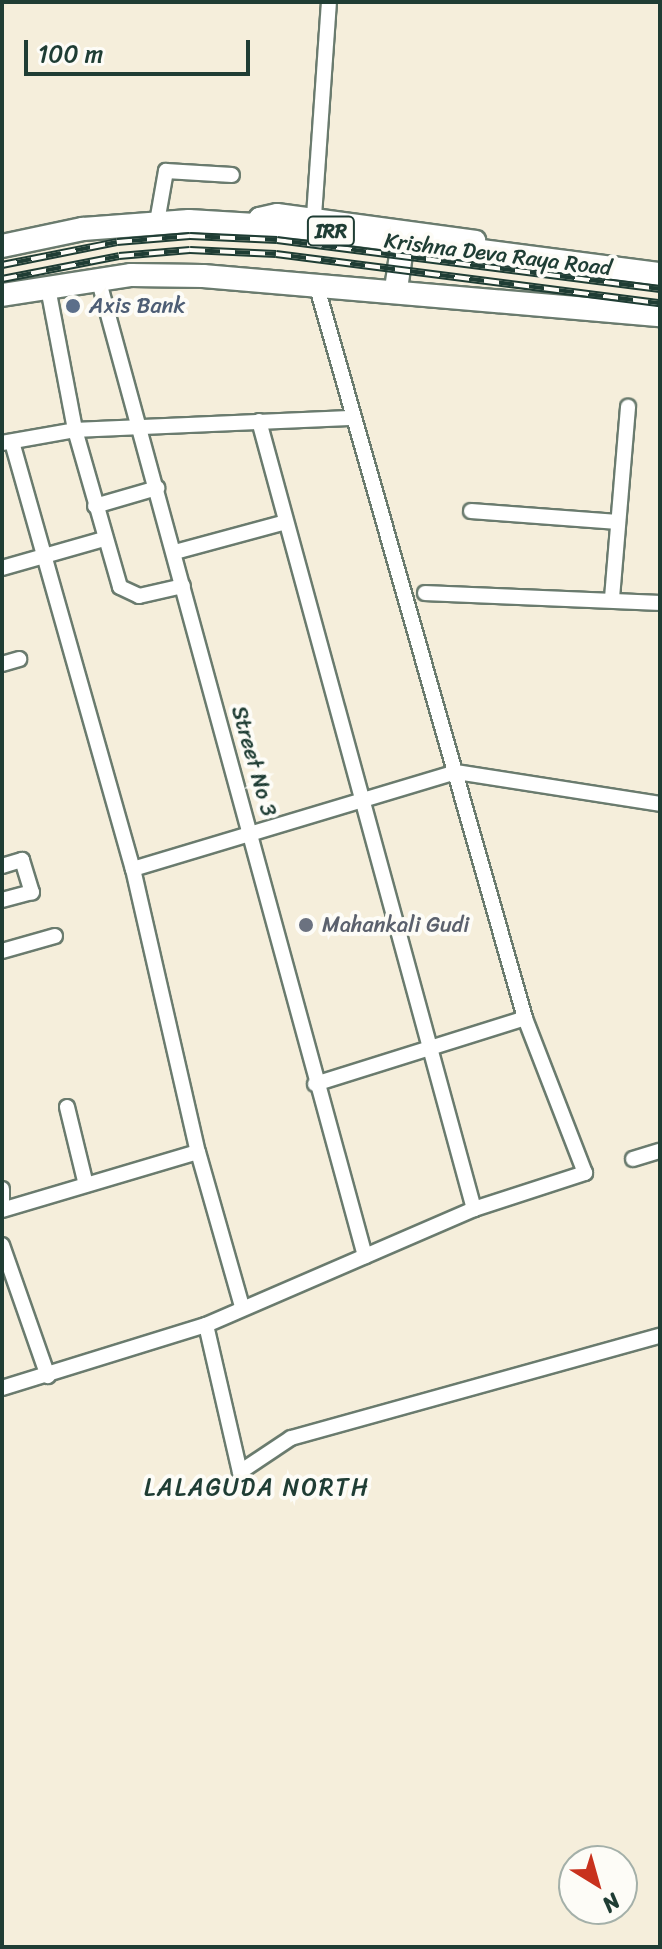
<!DOCTYPE html>
<html>
<head>
<meta charset="utf-8">
<style>
	body { margin:0 }
	#map { position:relative; width:662px; height:1949px; overflow:hidden; background:#f5eedb; font-family:Sriracha,sans-serif }
	div>[style] { position:absolute }
	[style*='--x'] { left:calc(var(--x)*1px); top:calc(var(--y)*1px); width:calc(var(--w)*1px); rotate:calc(var(--a)*1deg) }
	.roads { filter:drop-shadow(2px 0 #6a7b6e) drop-shadow(-2px 0 #6a7b6e) drop-shadow(0 2px #6a7b6e) drop-shadow(0 -2px #6a7b6e) }
	.minor>* { height:14px; margin:-7px; padding:0 7px; transform-origin:7px; border-radius:7px; background:#fff }
	.tertiary>* { height:18px; margin:-9px; padding:0 9px; transform-origin:9px; border-radius:9px; background:#fff }
	.primary>* { height:22px; margin:-11px; padding:0 11px; transform-origin:11px; border-radius:11px; background:#fff }
	.rail>* { height:8px; margin-top:-4px; transform-origin:0; background:repeating-linear-gradient(90deg,#fdfcf7 0 15px,#1f3d34 0 30px); box-sizing:border-box; border-block:2px solid #1f3d34 }
	.dots>* { width:22px; height:22px; translate:-50% -50%; box-sizing:border-box; border:4px solid #fdfcf7; border-radius:50% }
	span { translate:-50% -50%; white-space:nowrap; text-align:center; line-height:1.15; -webkit-text-stroke:8px #fdfcf7; paint-order:stroke }
	.shield-label span { padding:2px 6px; background:#fdfcf7; border:2px solid; border-radius:6px; -webkit-text-stroke-width:0 }
	.shield-label { font-size:20px; color:#1f3d34; font-weight:700 }
	.street-label { font-size:22px; color:#1f3d34 }
	.service-label { font-size:22px; color:#4e5e75 }
	.left { translate:0 -50%; text-align:left }
	.worship-label { font-size:22px; color:#5b616d }
	.neighbourhood-label { font-size:24px; color:#1f3d34; letter-spacing:2px }
	.frame { position:absolute; inset:0; border:4px solid #1f3d34; pointer-events:none }
	.north { position:absolute; left:558px; top:1845px; width:80px; height:80px; box-sizing:border-box; background:#fdfcf7; border:2px solid #a4b0a9; border-radius:50%; rotate:143deg; font-size:22px; font-weight:700; line-height:32px; text-align:center; color:#1f3d34 }
	.north::after { content:''; display:block; margin:auto; width:28px; height:36px; background:#c8321e; clip-path:polygon(50% 0,100% 100%,50% 72%,0 100%) }
	.scale { position:absolute; left:24px; top:40px; width:226px; height:36px; box-sizing:border-box; border:4px solid #1f3d34; border-top:0; padding-left:10px; font-size:24px; line-height:28px; white-space:nowrap; color:#1f3d34; -webkit-text-stroke:6px #fdfcf7; paint-order:stroke }
</style>
</head>
<body>
<div id="map">
	<div class="roads">
		<div class="minor">
			<div style="--x:314;--y:216;--w:215;--a:-86"></div>
			<div style="--x:157;--y:222;--w:52;--a:-80"></div>
			<div style="--x:166;--y:171;--w:66;--a:3.5"></div>
			<div style="--x:98;--y:278;--w:1014;--a:74.73"></div>
			<div style="--x:48;--y:288;--w:145;--a:79.2"></div>
			<div style="--x:75;--y:430;--w:163;--a:74"></div>
			<div style="--x:120;--y:587;--w:21;--a:25"></div>
			<div style="--x:139;--y:596;--w:45;--a:-12.8"></div>
			<div style="--x:259;--y:421;--w:817;--a:74.74"></div>
			<div style="--x:12;--y:442;--w:444;--a:74.2"></div>
			<div style="--x:133;--y:869;--w:290;--a:77.1"></div>
			<div style="--x:198;--y:1152;--w:160;--a:74.1"></div>
			<div style="--x:2;--y:443;--w:74;--a:-10.1"></div>
			<div style="--x:75;--y:430;--w:279;--a:-2.5"></div>
			<div style="--x:95;--y:506;--w:65;--a:-16.2"></div>
			<div style="--x:471;--y:511;--w:147;--a:4.3"></div>
			<div style="--x:175;--y:552;--w:115;--a:-15.1"></div>
			<div style="--x:2;--y:568;--w:106;--a:-15.9"></div>
			<div style="--x:425;--y:593;--w:235;--a:2.4"></div>
			<div style="--x:612;--y:598;--w:192;--a:-85.2"></div>
			<div style="--x:2;--y:664;--w:18;--a:-16"></div>
			<div style="--x:2;--y:866;--w:21;--a:-17"></div>
			<div style="--x:22;--y:860;--w:34;--a:73"></div>
			<div style="--x:32;--y:892;--w:31;--a:165"></div>
			<div style="--x:133;--y:869;--w:337;--a:-16.7"></div>
			<div style="--x:456;--y:772;--w:206;--a:8.9"></div>
			<div style="--x:2;--y:951;--w:55;--a:-15.8"></div>
			<div style="--x:315;--y:1084;--w:220;--a:-17.4"></div>
			<div style="--x:67;--y:1107;--w:80;--a:76.3"></div>
			<div style="--x:633;--y:1159;--w:28;--a:-17"></div>
			<div style="--x:2;--y:1189;--w:14;--a:90"></div>
			<div style="--x:2;--y:1210;--w:204;--a:-16.5"></div>
			<div style="--x:2;--y:1245;--w:139;--a:70.7"></div>
			<div style="--x:206;--y:1325;--w:151;--a:77"></div>
			<div style="--x:240;--y:1472;--w:61;--a:-33.7"></div>
			<div style="--x:291;--y:1438;--w:383;--a:-15.5"></div>
			<div style="--x:2;--y:1388;--w:214;--a:-17.2"></div>
			<div style="--x:206;--y:1325;--w:292;--a:-23.4"></div>
			<div style="--x:474;--y:1209;--w:117;--a:-18"></div>
			<div style="--x:585;--y:1173;--w:166;--a:-111.2"></div>
			<div style="--x:525;--y:1018;--w:763;--a:-105.89"></div>
		</div>
		<div class="tertiary">
			<div style="--x:253;--y:225;--w:10;--a:-53"></div>
			<div style="--x:259;--y:217;--w:18;--a:-13"></div>
			<div style="--x:277;--y:213;--w:201;--a:7.7"></div>
		</div>
		<div class="primary">
			<div style="--x:2;--y:246;--w:83;--a:-11.9"></div>
			<div style="--x:83;--y:229;--w:106;--a:-4.3"></div>
			<div style="--x:189;--y:221;--w:116;--a:3.5"></div>
			<div style="--x:305;--y:228;--w:358;--a:7.4"></div>
			<div style="--x:396;--y:289;--w:49;--a:-81.7"></div>
			<div style="--x:2;--y:295;--w:131;--a:-8.8"></div>
			<div style="--x:131;--y:275;--w:72;--a:0.8"></div>
			<div style="--x:203;--y:276;--w:459;--a:4.9"></div>
		</div>
	</div>
	<div class="rail">
		<div style="--x:2;--y:265;--w:117;--a:-11.3"></div>
		<div style="--x:117;--y:242;--w:73;--a:-4.7"></div>
		<div style="--x:190;--y:236;--w:87;--a:2.6"></div>
		<div style="--x:277;--y:240;--w:386;--a:7.3"></div>
		<div style="--x:2;--y:279;--w:119;--a:-11.1"></div>
		<div style="--x:119;--y:256;--w:71;--a:-4.8"></div>
		<div style="--x:190;--y:250;--w:86;--a:2.7"></div>
		<div style="--x:276;--y:254;--w:387;--a:7.3"></div>
	</div>
	<div class="dots">
		<div style="left:73px;top:306px;background:#5c6f8a"></div>
		<div style="left:306px;top:925px;background:#6b7280"></div>
	</div>
	<div class="shield-label">
		<span style="left:331px;top:231px">IRR</span>
	</div>
	<div class="street-label">
		<span style="left:498px;top:254px;rotate:7deg">Krishna Deva Raya Road</span>
		<span style="left:254px;top:761px;rotate:74deg">Street No 3</span>
	</div>
	<div class="service-label">
		<span class="left" style="left:89px;top:306px">Axis Bank</span>
	</div>
	<div class="worship-label">
		<span class="left" style="left:322px;top:925px">Mahankali Gudi</span>
	</div>
	<div class="neighbourhood-label">
		<span style="left:257px;top:1488px">LALAGUDA NORTH</span>
	</div>
	<div class="frame"></div>
	<div class="north">N</div>
	<div class="scale">100 m</div>
</div>
</body>
</html>
